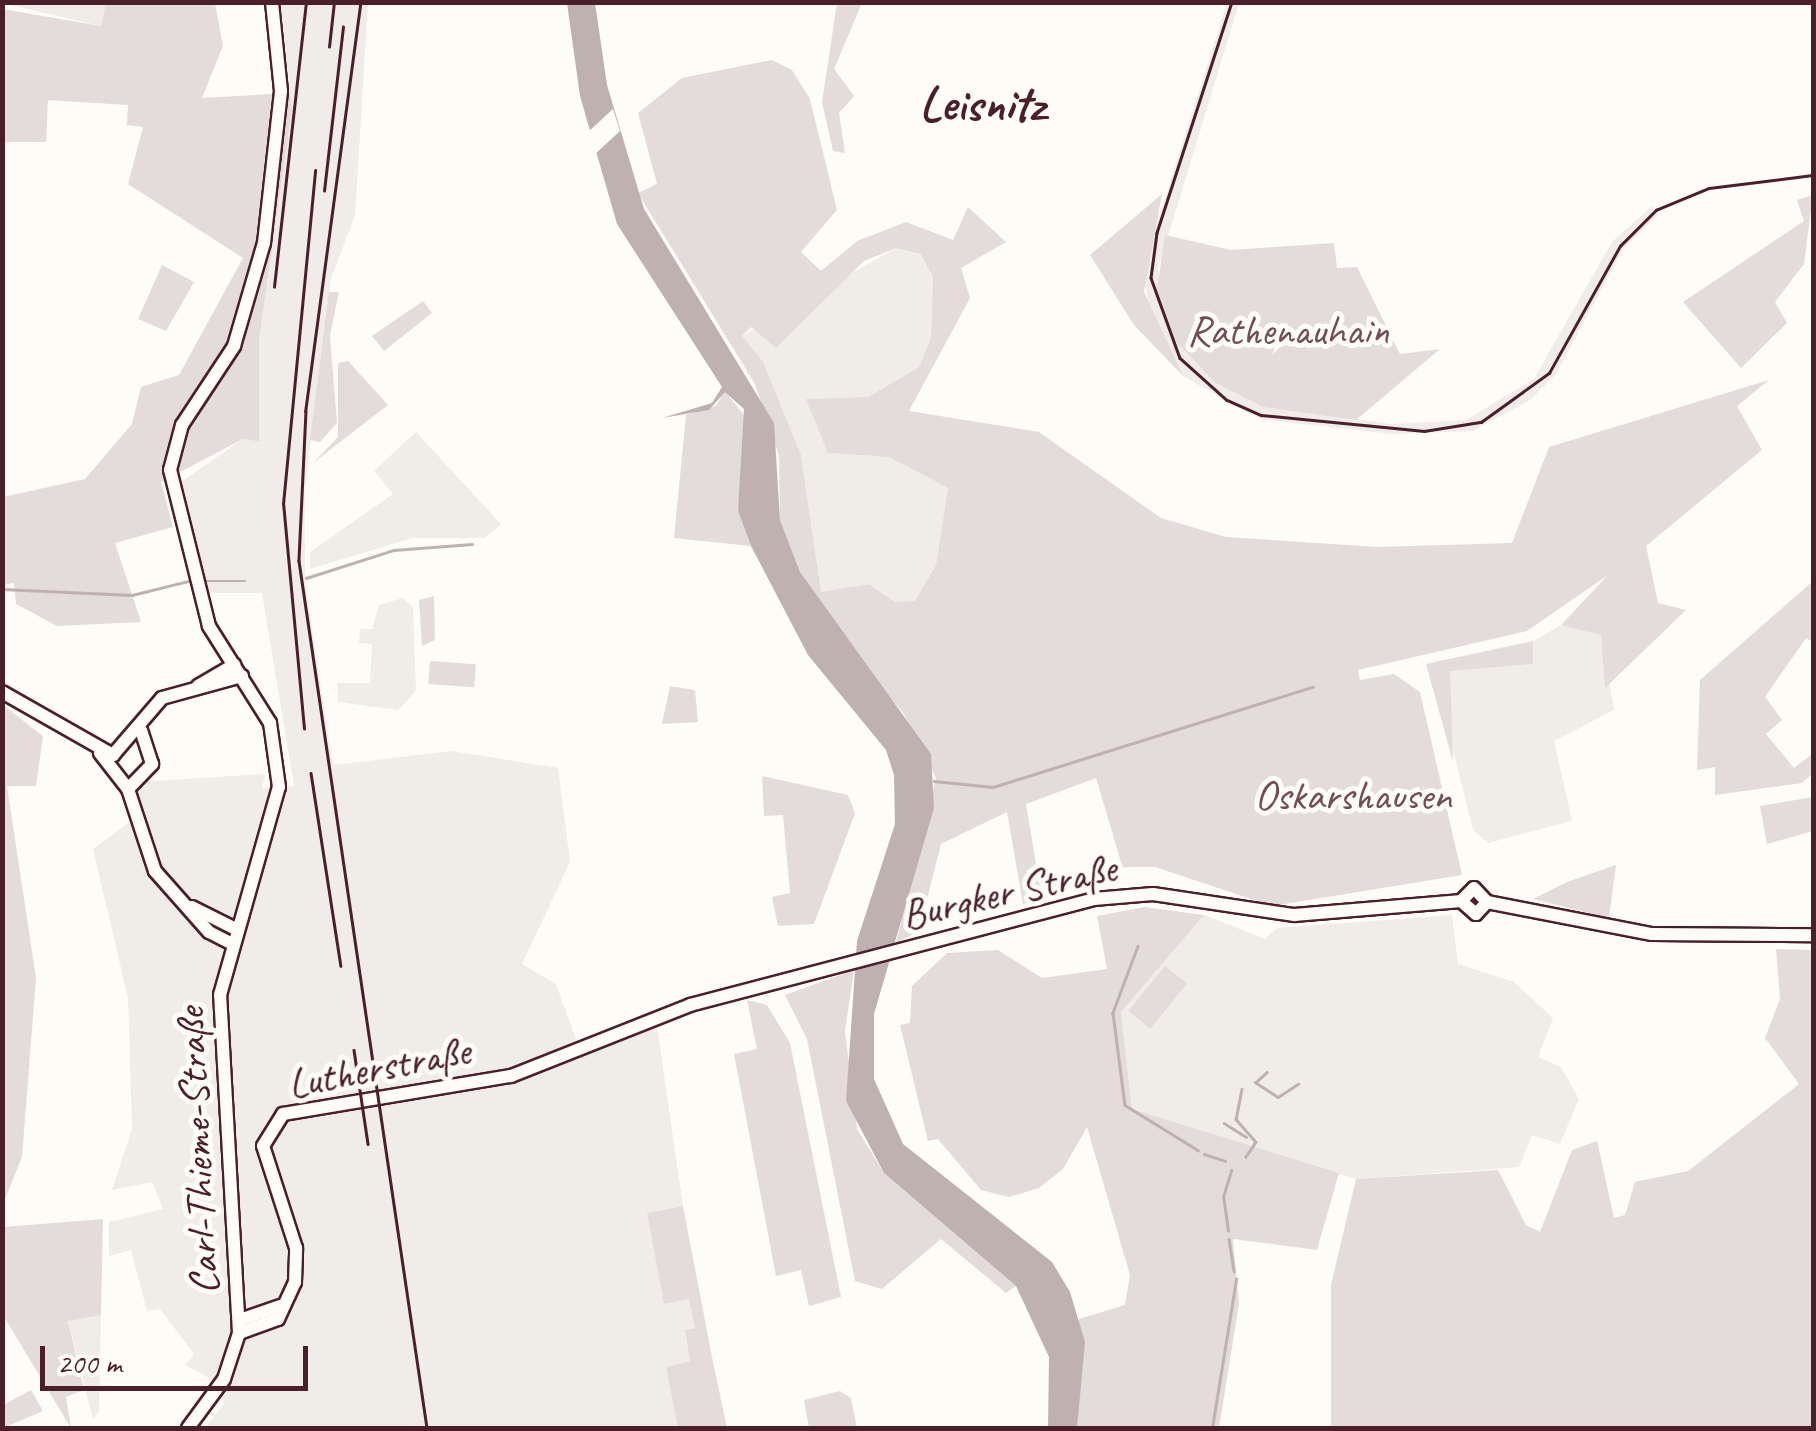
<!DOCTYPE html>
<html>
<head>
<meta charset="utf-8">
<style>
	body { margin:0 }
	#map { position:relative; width:1816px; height:1431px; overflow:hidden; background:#fdfcf7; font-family:Caveat,sans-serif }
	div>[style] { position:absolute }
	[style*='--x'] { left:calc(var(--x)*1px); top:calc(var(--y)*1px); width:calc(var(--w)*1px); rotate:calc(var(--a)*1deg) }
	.built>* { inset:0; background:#f0ece8 }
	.green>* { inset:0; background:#e3dcda; transform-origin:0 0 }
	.water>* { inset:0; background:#c0b1b1 }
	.pier>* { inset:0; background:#fdfcf7 }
	.stream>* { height:2.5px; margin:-1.25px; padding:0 1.25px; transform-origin:1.25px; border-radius:1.25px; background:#c0b1b1 }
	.roads { filter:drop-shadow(2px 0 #4a1f2b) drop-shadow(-2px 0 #4a1f2b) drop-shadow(0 2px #4a1f2b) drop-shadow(0 -2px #4a1f2b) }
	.secondary>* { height:12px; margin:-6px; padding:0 6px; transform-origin:6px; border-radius:6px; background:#fdfcf7 }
	.rail>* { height:2.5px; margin:-1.25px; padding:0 1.25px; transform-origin:1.25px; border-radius:1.25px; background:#4a1f2b }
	span { translate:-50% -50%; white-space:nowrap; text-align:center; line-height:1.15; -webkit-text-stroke:10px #fdfcf7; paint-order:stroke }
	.park-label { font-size:42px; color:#704e57 }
	.street-label { font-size:42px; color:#4a1f2b }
	.quarter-label { font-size:48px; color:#4a1f2b; font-weight:700 }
	.frame { position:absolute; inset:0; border:5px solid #4a1f2b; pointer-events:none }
	.scale { position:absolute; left:40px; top:1346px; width:268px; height:45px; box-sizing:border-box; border:5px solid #4a1f2b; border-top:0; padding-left:12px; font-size:30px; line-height:35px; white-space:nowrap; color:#4a1f2b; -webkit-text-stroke:8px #fdfcf7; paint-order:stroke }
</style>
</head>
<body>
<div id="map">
	<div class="built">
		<div style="clip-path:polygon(2px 3px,106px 3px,101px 26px)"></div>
		<div style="clip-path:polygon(281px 3px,368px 3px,355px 216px,331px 278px,305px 488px,305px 583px,331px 756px,334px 765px,451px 751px,558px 768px,570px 862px,522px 964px,556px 984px,582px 1056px,657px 1026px,683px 1206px,647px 1213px,664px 1303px,690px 1299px,695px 1328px,685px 1331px,690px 1361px,666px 1367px,678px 1428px,205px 1428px,224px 1404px,211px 1379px,185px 1365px,194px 1354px,160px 1309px,147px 1311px,131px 1250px,109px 1256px,109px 1222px,163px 1209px,152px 1182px,112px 1190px,132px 1129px,128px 998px,93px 849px,139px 815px,138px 782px,265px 774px,262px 788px,294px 786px,262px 593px,207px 593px,178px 484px,243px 439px,259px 440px,259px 340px,292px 110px)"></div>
		<div style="clip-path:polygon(1227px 3px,1239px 3px,1158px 269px,1174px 339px,1214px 382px,1263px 407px,1393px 424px,1466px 420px,1534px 379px,1612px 242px,1652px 206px,1658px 215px,1623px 249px,1556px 374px,1530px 400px,1473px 431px,1392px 434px,1260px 419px,1183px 376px,1149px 313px,1143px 268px)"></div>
		<div style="clip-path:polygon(896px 248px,919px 254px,933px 277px,931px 337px,919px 367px,868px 397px,808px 399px,828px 453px,889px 457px,948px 488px,936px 565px,915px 602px,895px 602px,869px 584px,821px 593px,801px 455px,742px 336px)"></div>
		<div style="clip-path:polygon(416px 432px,501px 524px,485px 538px,412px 538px,310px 569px,310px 552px,393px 494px,374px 471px)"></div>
		<div style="clip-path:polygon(403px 598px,413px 607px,416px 691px,398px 710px,338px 702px,337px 683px,370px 683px,372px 644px,359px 643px,360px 629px,372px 629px,379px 605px)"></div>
		<div style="clip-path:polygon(1561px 625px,1601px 634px,1614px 710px,1554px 741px,1572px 821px,1488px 843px,1473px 830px,1445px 718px,1450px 670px,1533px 664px,1533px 641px)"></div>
		<div style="clip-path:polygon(1204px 915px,1265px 939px,1277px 928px,1452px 915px,1458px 964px,1514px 982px,1553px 1018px,1538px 1057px,1561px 1067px,1579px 1099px,1560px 1144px,1532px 1135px,1519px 1167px,1356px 1179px,1132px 1109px,1121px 1012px)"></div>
		<div style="clip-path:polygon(101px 1315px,99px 1411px,93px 1419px,68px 1320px)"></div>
	</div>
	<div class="green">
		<div style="clip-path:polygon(106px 3px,215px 3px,223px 46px,202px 98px,290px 93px,292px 110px,259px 340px,259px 441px,243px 439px,161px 482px,173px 527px,115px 543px,141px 622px,57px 626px,16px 604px,14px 583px,3px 585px,3px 497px,85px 479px,132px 424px,141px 387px,179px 375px,243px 258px,128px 184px,143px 127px,127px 125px,128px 105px,48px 100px,46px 142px,3px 142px,2px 9px,101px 26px)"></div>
		<div style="clip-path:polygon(837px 3px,862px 3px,834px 69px,854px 96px,839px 113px,845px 153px,833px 151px,822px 102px)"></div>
		<div style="clip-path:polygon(evenodd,772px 60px,792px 70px,810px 99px,837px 210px,801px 252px,821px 271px,857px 241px,906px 222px,953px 240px,968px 207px,1006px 242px,961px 268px,970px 298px,909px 411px,1039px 432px,1161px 518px,1226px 537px,1378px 547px,1512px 543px,1549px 447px,1769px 380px,1737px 406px,1762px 450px,1646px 546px,1658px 603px,1686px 610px,1605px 688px,1601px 635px,1561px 625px,1608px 575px,1527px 631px,1358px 670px,1360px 680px,1394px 674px,1420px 692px,1462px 875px,1272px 906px,1155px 867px,1125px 867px,1023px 904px,1007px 812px,941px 844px,919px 931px,896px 943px,936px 778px,904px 714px,844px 644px,800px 572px,780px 520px,779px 456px,755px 384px,638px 193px,657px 184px,638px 113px,682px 78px,772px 60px,896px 248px,920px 254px,933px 277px,931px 337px,919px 367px,868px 397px,806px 399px,828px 453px,889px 457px,948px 488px,936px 565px,915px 601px,895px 602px,869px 584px,821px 592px,801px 455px,763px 362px,742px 336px,751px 327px,776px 348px,864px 261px,896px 248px,772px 60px,1096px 778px,1121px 862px,1040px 888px,1026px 804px,1096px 778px)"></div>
		<div style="clip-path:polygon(1162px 194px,1144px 292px,1183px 376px,1134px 325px,1090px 255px)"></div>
		<div style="clip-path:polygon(1813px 195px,1804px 264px,1775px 302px,1787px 323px,1741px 368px,1683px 302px,1804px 221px,1797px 200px)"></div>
		<div style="clip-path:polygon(1165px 235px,1231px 250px,1334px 243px,1337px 268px,1357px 267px,1400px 354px,1440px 349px,1356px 420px,1263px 407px,1214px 382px,1174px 339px,1157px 290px)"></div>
		<div style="clip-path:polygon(162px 265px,194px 282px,166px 331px,138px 319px)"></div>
		<div style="clip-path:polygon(329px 292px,339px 292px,330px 335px,337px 423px,320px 442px,310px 440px)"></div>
		<div style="clip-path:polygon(423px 301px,432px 313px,384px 351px,372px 336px)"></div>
		<div style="clip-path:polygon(348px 361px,388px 405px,313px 463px,338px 437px,338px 363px)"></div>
		<div style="clip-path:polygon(725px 391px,750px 423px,738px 511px,751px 546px,674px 538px,686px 415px,716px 406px)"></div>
		<div style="clip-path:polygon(1813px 581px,1813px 642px,1806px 638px,1765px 697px,1782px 720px,1766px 734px,1794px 768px,1811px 755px,1813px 773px,1802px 783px,1715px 795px,1715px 767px,1697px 770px,1700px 680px)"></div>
		<div style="clip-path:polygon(434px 596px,435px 640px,422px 646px,419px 600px)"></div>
		<div style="clip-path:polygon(1533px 641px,1533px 664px,1450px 671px,1453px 762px,1426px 664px)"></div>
		<div style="left:430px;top:661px;width:46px;height:23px;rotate:4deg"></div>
		<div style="clip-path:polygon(670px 686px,695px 690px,698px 722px,662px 724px)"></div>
		<div style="clip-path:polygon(3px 705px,43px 736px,36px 786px,7px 786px,36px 978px,22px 1157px,3px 1204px)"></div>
		<div style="clip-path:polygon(762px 776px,848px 795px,855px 813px,814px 924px,778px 926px,772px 897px,790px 893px,783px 815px,764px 816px)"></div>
		<div style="clip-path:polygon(1813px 797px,1813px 831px,1767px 844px,1760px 806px)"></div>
		<div style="clip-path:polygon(1616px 865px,1609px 918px,1533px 899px,1567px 882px)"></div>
		<div style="clip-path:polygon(1144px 907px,1204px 915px,1121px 1012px,1132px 1109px,1339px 1173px,1317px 1250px,1233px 1239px,1239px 1304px,1219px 1428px,1077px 1428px,1079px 1319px,1125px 1305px,1130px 1275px,1087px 1127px,1063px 1169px,1039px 1188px,1009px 1197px,981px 1190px,938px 1139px,928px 1141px,900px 1025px,910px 1023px,912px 986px,947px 953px,998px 950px,1042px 978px,1107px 969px,1097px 916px)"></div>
		<div style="clip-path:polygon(1776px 949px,1811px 950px,1813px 1428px,1331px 1428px,1331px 1285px,1356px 1179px,1498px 1170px,1526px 1225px,1540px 1232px,1572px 1150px,1597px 1141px,1614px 1218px,1625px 1215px,1635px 1182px,1688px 1171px,1799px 1084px,1765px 1038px,1780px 999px)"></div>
		<div style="left:1165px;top:966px;width:28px;height:58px;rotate:39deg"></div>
		<div style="clip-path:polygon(854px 970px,845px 1031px,857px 1129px,884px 1173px,1016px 1286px,1006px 1293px,941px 1239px,882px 1289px,855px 1281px,807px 1039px,785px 995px)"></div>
		<div style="clip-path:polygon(747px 1000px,767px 1005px,790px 1043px,841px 1297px,809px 1306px,801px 1270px,776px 1276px,734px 1054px,757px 1049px)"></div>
		<div style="clip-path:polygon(683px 1206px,712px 1357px,727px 1428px,678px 1428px,666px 1367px,690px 1361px,685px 1330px,695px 1328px,689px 1299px,664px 1304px,647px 1213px)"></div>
		<div style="clip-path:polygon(103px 1219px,101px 1315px,68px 1321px,84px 1390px,66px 1397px,71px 1428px,3px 1315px,3px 1227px)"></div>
		<div style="clip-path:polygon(31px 1390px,43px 1411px,3px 1428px,3px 1405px)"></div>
		<div style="clip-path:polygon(840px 1391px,851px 1398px,857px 1428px,809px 1428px,804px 1400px)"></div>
	</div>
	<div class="water">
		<div style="clip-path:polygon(567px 3px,595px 3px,607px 85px,644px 209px,774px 423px,780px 520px,800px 572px,931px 754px,934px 808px,874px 1014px,874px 1079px,903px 1144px,1052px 1262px,1070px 1292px,1085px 1342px,1077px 1428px,1048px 1428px,1049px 1357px,1016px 1286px,884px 1173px,846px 1101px,857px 941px,895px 824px,894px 775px,886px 750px,808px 655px,751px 546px,738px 511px,744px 409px,725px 392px,709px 410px,662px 418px,712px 403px,722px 387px,617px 224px,580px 96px)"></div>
	</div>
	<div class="pier">
		<div style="clip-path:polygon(613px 109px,620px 131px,594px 155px,588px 132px)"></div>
	</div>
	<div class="stream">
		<div style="--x:306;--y:578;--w:92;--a:-17.7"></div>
		<div style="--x:394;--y:550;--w:78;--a:-4.4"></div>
		<div style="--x:205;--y:581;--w:40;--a:0"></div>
		<div style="--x:2;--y:589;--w:130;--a:2.6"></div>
		<div style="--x:132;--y:595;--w:58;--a:-14"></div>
		<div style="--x:934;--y:781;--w:59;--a:5.8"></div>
		<div style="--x:993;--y:787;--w:335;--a:-17.4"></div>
		<div style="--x:1138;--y:946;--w:72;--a:110.5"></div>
		<div style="--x:1113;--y:1013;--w:93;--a:82.6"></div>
		<div style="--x:1125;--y:1105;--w:86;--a:31.7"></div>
		<div style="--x:1257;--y:1081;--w:13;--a:-42"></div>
		<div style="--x:1255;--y:1082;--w:27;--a:33"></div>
		<div style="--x:1278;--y:1097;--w:24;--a:-33"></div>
		<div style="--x:1242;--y:1089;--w:31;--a:101"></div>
		<div style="--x:1236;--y:1119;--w:30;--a:49"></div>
		<div style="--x:1256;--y:1142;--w:18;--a:124"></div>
		<div style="--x:1224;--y:1123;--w:26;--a:32"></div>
		<div style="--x:1204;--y:1154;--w:22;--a:18"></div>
		<div style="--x:1228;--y:1231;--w:34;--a:-98"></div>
		<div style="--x:1223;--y:1197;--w:28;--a:-73"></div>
		<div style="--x:1229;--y:1239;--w:33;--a:81"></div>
		<div style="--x:1212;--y:1428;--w:151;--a:-80.8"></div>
	</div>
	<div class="roads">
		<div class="secondary">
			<div style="--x:198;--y:686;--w:42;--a:-30.3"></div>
			<div style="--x:2;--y:692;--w:128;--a:29.6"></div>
			<div style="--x:113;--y:755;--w:75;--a:-49.3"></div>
			<div style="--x:162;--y:698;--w:83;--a:-15.4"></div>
			<div style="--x:100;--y:753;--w:46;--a:52.1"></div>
			<div style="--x:128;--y:789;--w:86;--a:71.8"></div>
			<div style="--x:155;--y:871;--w:81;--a:48.5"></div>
			<div style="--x:209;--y:932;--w:22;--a:27"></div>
			<div style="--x:128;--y:789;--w:35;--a:-46"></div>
			<div style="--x:152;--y:764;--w:35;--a:-108"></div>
			<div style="--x:1461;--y:901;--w:18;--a:-45"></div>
			<div style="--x:1474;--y:888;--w:19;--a:47"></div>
			<div style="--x:1461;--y:901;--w:20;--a:41"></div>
			<div style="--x:1476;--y:914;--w:16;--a:-47"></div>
			<div style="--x:1487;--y:902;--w:168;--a:11"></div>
			<div style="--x:1652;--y:934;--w:162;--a:0.4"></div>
			<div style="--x:192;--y:907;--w:47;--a:26.6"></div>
			<div style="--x:240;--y:1320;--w:42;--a:-19.3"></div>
			<div style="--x:239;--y:1333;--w:41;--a:-19.7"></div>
			<div style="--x:278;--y:1319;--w:41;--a:-65.3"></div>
			<div style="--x:295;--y:1282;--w:34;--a:-88"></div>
			<div style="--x:296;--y:1248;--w:107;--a:-107.9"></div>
			<div style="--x:263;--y:1146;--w:38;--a:-58"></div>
			<div style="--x:283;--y:1114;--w:231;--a:-9.5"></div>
			<div style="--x:511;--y:1076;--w:193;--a:-21.6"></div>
			<div style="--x:690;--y:1005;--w:418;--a:-14.7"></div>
			<div style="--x:1094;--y:899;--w:59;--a:-4.8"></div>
			<div style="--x:1153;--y:894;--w:143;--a:8.5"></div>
			<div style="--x:1294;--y:915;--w:168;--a:-4.8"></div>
			<div style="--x:188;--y:1428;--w:61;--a:-53.7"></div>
			<div style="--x:224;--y:1379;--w:48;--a:-71.9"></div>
			<div style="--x:239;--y:1333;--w:339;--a:-93.2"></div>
			<div style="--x:220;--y:995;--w:216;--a:-74.2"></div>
			<div style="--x:279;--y:787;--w:65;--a:-98"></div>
			<div style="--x:270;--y:723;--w:115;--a:-122.2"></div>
			<div style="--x:209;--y:626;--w:161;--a:-104"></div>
			<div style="--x:170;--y:470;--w:47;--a:-75.1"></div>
			<div style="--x:182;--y:425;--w:95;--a:-56.6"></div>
			<div style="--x:234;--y:346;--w:107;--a:-73.8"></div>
			<div style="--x:264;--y:243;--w:153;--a:-83.6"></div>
			<div style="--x:281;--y:91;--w:89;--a:-95.8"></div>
		</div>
	</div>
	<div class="rail">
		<div style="--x:361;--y:2;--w:413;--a:97.7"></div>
		<div style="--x:306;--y:411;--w:150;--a:92.7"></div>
		<div style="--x:299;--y:561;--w:876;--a:81.6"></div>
		<div style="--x:1232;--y:2;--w:243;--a:108"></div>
		<div style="--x:1157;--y:233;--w:45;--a:97.6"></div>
		<div style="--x:1151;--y:278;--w:85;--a:70.1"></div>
		<div style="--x:1180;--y:358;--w:63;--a:41.8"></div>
		<div style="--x:1227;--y:400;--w:37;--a:24"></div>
		<div style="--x:1261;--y:415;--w:164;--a:5.6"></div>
		<div style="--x:1424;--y:431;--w:58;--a:-9"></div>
		<div style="--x:1481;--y:422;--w:84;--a:-35.8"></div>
		<div style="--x:1549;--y:373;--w:145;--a:-60.8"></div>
		<div style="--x:1620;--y:246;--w:51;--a:-45"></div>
		<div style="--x:1656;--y:210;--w:57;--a:-22.5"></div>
		<div style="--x:1709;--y:188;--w:106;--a:-7.1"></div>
		<div style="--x:329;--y:47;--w:45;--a:-83.7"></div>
		<div style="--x:324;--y:191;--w:165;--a:-83.4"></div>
		<div style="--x:274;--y:287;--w:287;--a:-83.6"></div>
		<div style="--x:304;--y:729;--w:226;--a:-95.3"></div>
		<div style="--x:283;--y:504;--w:335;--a:-84.5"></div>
		<div style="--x:311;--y:773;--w:195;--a:81.2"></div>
		<div style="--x:354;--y:1050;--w:95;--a:81.5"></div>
	</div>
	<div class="park-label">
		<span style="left:1288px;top:331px">Rathenauhain</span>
		<span style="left:1353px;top:796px">Oskarshausen</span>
	</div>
	<div class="street-label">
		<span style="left:1009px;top:892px;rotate:-13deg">Burgker Straße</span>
		<span style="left:379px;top:1068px;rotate:-11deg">Lutherstraße</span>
		<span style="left:198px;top:1151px;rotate:-93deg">Carl-Thieme-Straße</span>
	</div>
	<div class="quarter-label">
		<span style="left:982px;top:105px">Leisnitz</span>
	</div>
	<div class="frame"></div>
	<div class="scale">200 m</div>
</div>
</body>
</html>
